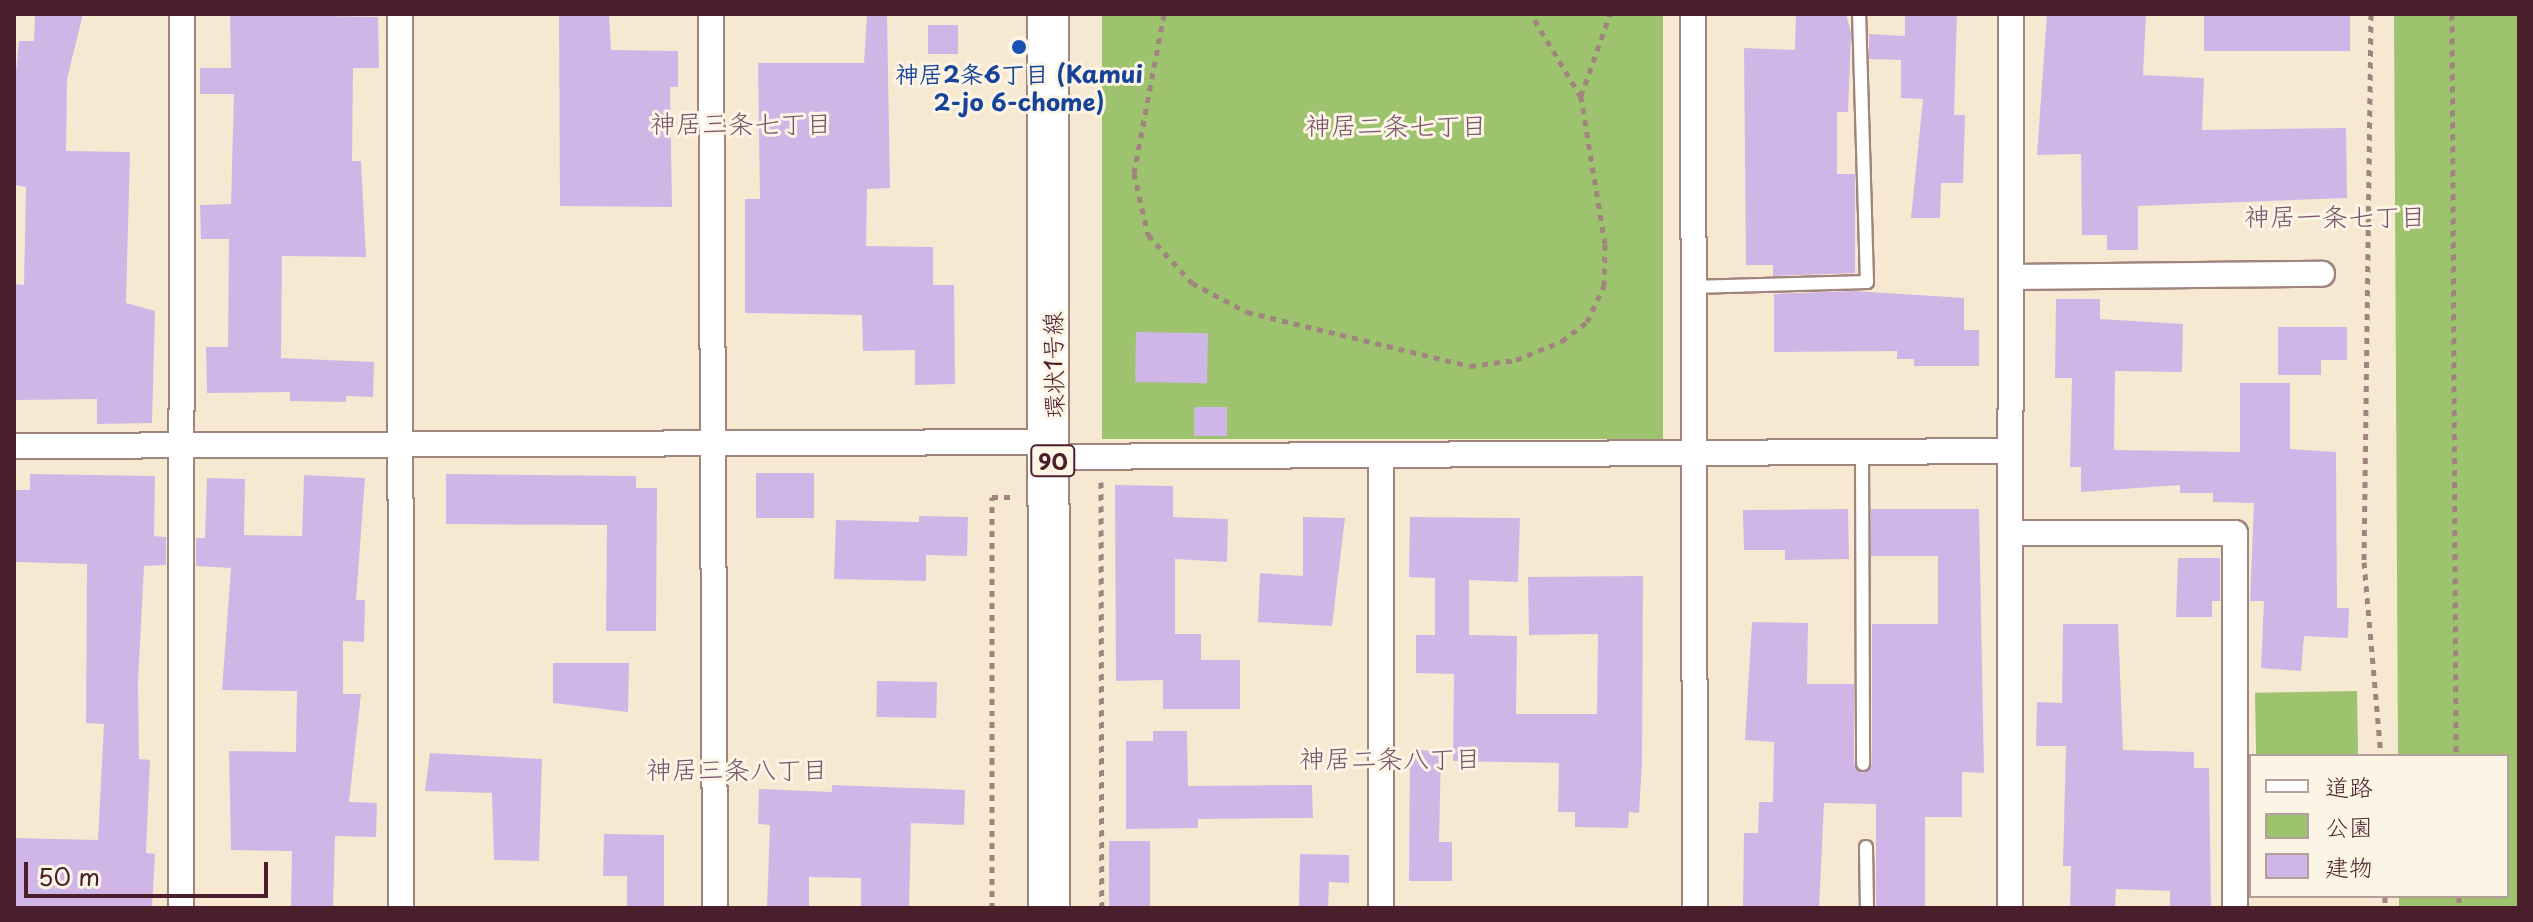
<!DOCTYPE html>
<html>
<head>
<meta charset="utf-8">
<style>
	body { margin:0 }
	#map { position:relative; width:2533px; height:922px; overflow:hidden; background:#f7e9d1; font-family:"Playpen Sans","Klee One",sans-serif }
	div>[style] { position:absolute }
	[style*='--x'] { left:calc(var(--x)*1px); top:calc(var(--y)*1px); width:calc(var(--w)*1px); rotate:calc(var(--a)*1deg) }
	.green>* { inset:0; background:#9dc36f; transform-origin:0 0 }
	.building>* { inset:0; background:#d0b6e6; transform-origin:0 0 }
	.path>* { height:5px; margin-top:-2.5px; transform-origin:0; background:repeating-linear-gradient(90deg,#a0847e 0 6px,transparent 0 12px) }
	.roads { filter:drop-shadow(2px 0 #a0847e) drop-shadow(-2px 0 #a0847e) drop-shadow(0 2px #a0847e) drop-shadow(0 -2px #a0847e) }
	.service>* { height:12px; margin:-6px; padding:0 6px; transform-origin:6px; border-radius:6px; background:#fff }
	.minor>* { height:24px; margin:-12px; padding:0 12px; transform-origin:12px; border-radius:12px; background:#fff }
	.primary>* { height:40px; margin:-20px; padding:0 20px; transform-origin:20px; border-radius:20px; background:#fff }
	.dots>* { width:22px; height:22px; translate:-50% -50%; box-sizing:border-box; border:4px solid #fcf5e5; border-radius:50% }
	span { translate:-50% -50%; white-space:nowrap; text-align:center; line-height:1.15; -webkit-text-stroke:6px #fcf5e5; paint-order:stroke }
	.shield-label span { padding:2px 6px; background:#fcf5e5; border:2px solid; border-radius:6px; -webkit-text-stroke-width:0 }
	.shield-label { font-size:22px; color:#4a1f2b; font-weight:700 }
	.transit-label { font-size:24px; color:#164399; font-weight:700 }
	.street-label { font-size:24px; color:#4a1f2b }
	.neighbourhood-label { font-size:26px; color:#79546c }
	.frame { position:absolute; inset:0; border:16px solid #4a1f2b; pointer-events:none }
	.legend { position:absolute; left:2249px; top:754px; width:260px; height:144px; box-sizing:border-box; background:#fcf5e5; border:2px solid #b59f9b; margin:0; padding:10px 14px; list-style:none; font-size:24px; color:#4a1f2b }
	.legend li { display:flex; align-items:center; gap:16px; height:40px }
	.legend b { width:40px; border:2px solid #b59f9b }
	.scale { position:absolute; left:24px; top:862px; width:244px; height:36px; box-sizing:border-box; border:4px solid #4a1f2b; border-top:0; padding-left:10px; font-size:24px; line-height:28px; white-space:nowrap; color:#4a1f2b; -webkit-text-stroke:6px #fcf5e5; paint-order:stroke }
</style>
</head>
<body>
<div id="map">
	<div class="green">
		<div style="left:1102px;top:14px;width:561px;height:425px"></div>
		<div style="clip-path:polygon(2394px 14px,2519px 14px,2519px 908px,2399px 908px,2399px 896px,2507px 896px,2507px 756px,2398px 756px)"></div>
		<div style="left:2357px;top:691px;width:65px;height:102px;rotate:89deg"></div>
	</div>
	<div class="building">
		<div style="clip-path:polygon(35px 14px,83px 14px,67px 79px,66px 151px,130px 152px,126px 303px,155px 311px,152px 423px,97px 424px,97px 399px,14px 400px,14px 284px,24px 285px,26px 187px,14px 185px,14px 92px,19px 41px,34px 41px)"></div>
		<div style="clip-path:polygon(230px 14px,378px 17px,379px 68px,353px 68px,352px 161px,361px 161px,366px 257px,282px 256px,281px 358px,374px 362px,373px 397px,346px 396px,346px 402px,290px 401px,290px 392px,207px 393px,206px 347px,228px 347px,229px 239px,201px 239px,200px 205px,231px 204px,234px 94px,200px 94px,200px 68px,231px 68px)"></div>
		<div style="clip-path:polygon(559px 14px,609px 14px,611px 50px,678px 51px,678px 87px,670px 87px,672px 207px,560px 206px)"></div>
		<div style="clip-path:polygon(867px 14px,887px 14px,890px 188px,867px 189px,866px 246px,933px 247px,933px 285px,954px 285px,955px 384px,915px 385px,915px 350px,863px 351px,862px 315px,745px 313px,745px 199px,760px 199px,758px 63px,864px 63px)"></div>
		<div style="clip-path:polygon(1796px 14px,1846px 14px,1851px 33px,1848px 112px,1837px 112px,1837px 174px,1855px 174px,1855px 273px,1773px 276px,1773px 265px,1746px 265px,1744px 48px,1795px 50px)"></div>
		<div style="clip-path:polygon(1905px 14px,1957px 14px,1954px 115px,1965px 115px,1963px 183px,1941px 183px,1940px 218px,1911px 218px,1923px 99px,1901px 98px,1901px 60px,1869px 59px,1869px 34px,1905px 36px)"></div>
		<div style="clip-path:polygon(2047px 14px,2146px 14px,2143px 75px,2204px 78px,2202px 130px,2346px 128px,2347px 198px,2138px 206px,2138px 250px,2107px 250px,2107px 235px,2082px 235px,2081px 154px,2037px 155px)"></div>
		<div style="left:2204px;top:14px;width:146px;height:37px"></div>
		<div style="left:928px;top:25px;width:30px;height:29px"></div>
		<div style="clip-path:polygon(1855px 291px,1964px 298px,1964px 330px,1979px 330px,1979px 366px,1914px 366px,1914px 359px,1897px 359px,1897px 351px,1774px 352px,1774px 294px)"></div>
		<div style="clip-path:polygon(2056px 299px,2100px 299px,2100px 319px,2183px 324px,2182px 372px,2115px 371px,2114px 450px,2240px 452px,2240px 383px,2290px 383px,2290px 449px,2336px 452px,2337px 608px,2349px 608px,2348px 638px,2304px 636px,2301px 671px,2261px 668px,2264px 601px,2250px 601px,2254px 503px,2213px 502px,2213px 493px,2180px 493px,2180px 485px,2081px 492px,2081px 467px,2070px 467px,2072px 378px,2055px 378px)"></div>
		<div style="clip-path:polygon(2278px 327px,2347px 327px,2347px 360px,2321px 360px,2321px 375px,2278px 375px)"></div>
		<div style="left:1136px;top:332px;width:72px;height:50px;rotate:1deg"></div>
		<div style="left:1194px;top:407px;width:33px;height:29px"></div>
		<div style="left:756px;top:473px;width:58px;height:45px"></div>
		<div style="clip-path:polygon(30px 474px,155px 476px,154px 536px,166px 537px,166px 565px,144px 566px,138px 682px,139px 759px,150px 760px,146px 853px,155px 854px,152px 908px,14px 908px,14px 838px,98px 840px,104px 724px,86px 723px,87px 564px,14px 562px,14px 490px,30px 490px)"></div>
		<div style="clip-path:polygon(446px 474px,636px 476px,636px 488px,657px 488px,656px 631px,606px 631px,607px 525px,446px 524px)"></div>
		<div style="clip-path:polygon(304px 475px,365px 478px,356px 600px,365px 600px,364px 642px,343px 641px,343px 694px,361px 694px,349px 802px,377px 803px,376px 837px,335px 836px,333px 908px,291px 908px,292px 851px,231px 850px,229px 751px,296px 752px,297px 691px,222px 690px,231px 568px,196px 566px,196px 538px,205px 538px,207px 478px,245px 479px,244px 535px,302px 536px)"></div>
		<div style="clip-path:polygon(1115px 485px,1173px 486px,1173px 517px,1228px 519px,1227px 562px,1175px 559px,1175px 634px,1201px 634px,1201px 660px,1240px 660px,1240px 709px,1163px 709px,1163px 680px,1116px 681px)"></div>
		<div style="clip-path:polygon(1848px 509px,1849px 559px,1785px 560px,1785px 550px,1744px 550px,1743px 510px)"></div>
		<div style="clip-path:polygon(1871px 509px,1979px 509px,1984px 773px,1962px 772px,1962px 817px,1925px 817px,1925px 908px,1876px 908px,1876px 804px,1824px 803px,1819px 908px,1743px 908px,1744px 833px,1758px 833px,1759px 802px,1773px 802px,1774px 742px,1745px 740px,1752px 622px,1808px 623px,1807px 684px,1854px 684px,1854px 764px,1862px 773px,1872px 764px,1872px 624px,1938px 624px,1938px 556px,1871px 556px)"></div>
		<div style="clip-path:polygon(919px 516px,968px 517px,967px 556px,926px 555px,926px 581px,834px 579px,836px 520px,919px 522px)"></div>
		<div style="clip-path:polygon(1303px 517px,1345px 518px,1332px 626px,1258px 622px,1260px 573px,1303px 576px)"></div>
		<div style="clip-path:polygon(1410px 517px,1520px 518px,1518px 582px,1469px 580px,1469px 635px,1517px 636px,1516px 714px,1597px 714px,1598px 634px,1529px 635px,1528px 577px,1643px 576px,1642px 765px,1639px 813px,1629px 812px,1628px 828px,1575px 827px,1575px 812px,1558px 812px,1559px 763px,1453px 761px,1454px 674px,1416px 673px,1416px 635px,1435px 635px,1435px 578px,1409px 577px)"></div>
		<div style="clip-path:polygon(2178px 558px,2220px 558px,2220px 601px,2212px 601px,2212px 617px,2176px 617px)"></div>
		<div style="clip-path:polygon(2063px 624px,2118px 624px,2123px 750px,2194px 752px,2194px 768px,2209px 768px,2211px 908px,2170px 908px,2170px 891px,2116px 889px,2115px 908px,2070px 908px,2071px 866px,2063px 866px,2066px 746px,2036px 746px,2037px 702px,2062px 703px)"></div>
		<div style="clip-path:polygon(553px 663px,629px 663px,628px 712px,553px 703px)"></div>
		<div style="left:877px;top:681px;width:60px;height:36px;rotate:1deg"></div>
		<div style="clip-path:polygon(1153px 731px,1187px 731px,1188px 786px,1312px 785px,1313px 818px,1198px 819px,1198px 828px,1126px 829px,1126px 741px,1153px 741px)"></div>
		<div style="clip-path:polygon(1410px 750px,1441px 751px,1439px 842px,1452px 842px,1452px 881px,1409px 881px)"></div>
		<div style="clip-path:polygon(430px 753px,542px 759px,539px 861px,494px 860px,492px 793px,425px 791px)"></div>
		<div style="clip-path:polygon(832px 785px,965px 790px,964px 825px,911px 823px,909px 908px,861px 908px,861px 878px,809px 877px,809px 908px,767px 908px,770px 825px,758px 824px,759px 789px,832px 792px)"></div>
		<div style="clip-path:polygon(604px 834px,664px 835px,664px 908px,627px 908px,627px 876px,603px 876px)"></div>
		<div style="left:1109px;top:841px;width:41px;height:67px"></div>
		<div style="clip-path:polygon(1300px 854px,1349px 855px,1349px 883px,1329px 882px,1328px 908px,1299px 908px)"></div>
	</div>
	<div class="path">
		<div style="--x:1164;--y:14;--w:162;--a:100.7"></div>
		<div style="--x:1134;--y:173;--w:64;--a:77.3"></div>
		<div style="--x:1148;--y:235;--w:65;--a:47.5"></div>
		<div style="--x:1192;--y:283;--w:62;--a:27.8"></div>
		<div style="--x:1247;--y:312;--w:229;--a:13.6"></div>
		<div style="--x:1470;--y:366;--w:46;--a:-7.4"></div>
		<div style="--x:1516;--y:360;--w:50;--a:-22.4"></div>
		<div style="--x:1562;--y:341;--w:31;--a:-37"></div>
		<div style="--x:1587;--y:322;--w:40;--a:-65"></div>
		<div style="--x:1604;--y:286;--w:42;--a:-88.6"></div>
		<div style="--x:1605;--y:244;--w:149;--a:-99.3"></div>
		<div style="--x:1581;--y:97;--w:97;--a:-121.1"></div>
		<div style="--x:2371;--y:14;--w:548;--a:90.73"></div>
		<div style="--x:2364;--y:562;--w:195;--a:85"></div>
		<div style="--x:2452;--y:14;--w:742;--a:89.69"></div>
		<div style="--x:1581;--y:96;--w:87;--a:-70.5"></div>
		<div style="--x:1101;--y:482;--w:426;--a:89.9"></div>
		<div style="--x:2385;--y:896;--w:12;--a:90"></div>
		<div style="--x:2459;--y:896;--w:12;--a:90"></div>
		<div style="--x:992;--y:908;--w:411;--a:-90"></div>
		<div style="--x:992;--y:497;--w:21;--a:0"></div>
	</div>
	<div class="roads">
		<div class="service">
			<div style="--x:1692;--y:287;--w:175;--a:-1.6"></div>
			<div style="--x:1867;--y:282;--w:268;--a:-91.7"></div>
			<div style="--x:1862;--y:453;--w:311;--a:89.8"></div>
			<div style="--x:1866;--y:847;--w:61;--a:89.1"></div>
		</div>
		<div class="minor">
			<div style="--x:400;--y:14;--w:894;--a:89.94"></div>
			<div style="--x:711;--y:14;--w:894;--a:89.74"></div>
			<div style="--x:1693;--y:14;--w:894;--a:89.87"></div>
			<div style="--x:2011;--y:277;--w:311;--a:-0.6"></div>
			<div style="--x:14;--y:446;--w:1040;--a:-0.22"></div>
			<div style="--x:1053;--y:457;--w:956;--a:-0.36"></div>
			<div style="--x:1381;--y:459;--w:449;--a:90"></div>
			<div style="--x:2011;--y:533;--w:224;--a:0"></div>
			<div style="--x:2235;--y:533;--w:375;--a:90"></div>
			<div style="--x:181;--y:908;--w:894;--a:-89.94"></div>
			<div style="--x:2010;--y:908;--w:894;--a:-89.94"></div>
		</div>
		<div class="primary">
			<div style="--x:1048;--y:14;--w:894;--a:89.94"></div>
		</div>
	</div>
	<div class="dots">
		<div style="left:1019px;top:47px;background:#1a4fb4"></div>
	</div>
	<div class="shield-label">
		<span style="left:1053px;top:461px">90</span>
	</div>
	<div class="transit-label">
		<span style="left:1019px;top:88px">神居2条6丁目 (Kamui<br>2-jo 6-chome)</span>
	</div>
	<div class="street-label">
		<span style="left:1053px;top:365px;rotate:-91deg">環状1号線</span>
	</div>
	<div class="neighbourhood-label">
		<span style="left:741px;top:123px">神居三条七丁目</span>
		<span style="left:1396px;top:125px">神居二条七丁目</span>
		<span style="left:2335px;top:216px">神居一条七丁目</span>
		<span style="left:1390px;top:758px">神居二条八丁目</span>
		<span style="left:737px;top:769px">神居三条八丁目</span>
	</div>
	<div class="frame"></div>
	<ul class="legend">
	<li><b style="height:10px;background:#fff"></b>道路</li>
	<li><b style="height:22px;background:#9dc36f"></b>公園</li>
	<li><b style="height:22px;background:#d0b6e6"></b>建物</li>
	</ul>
	<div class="scale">50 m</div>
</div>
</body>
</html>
